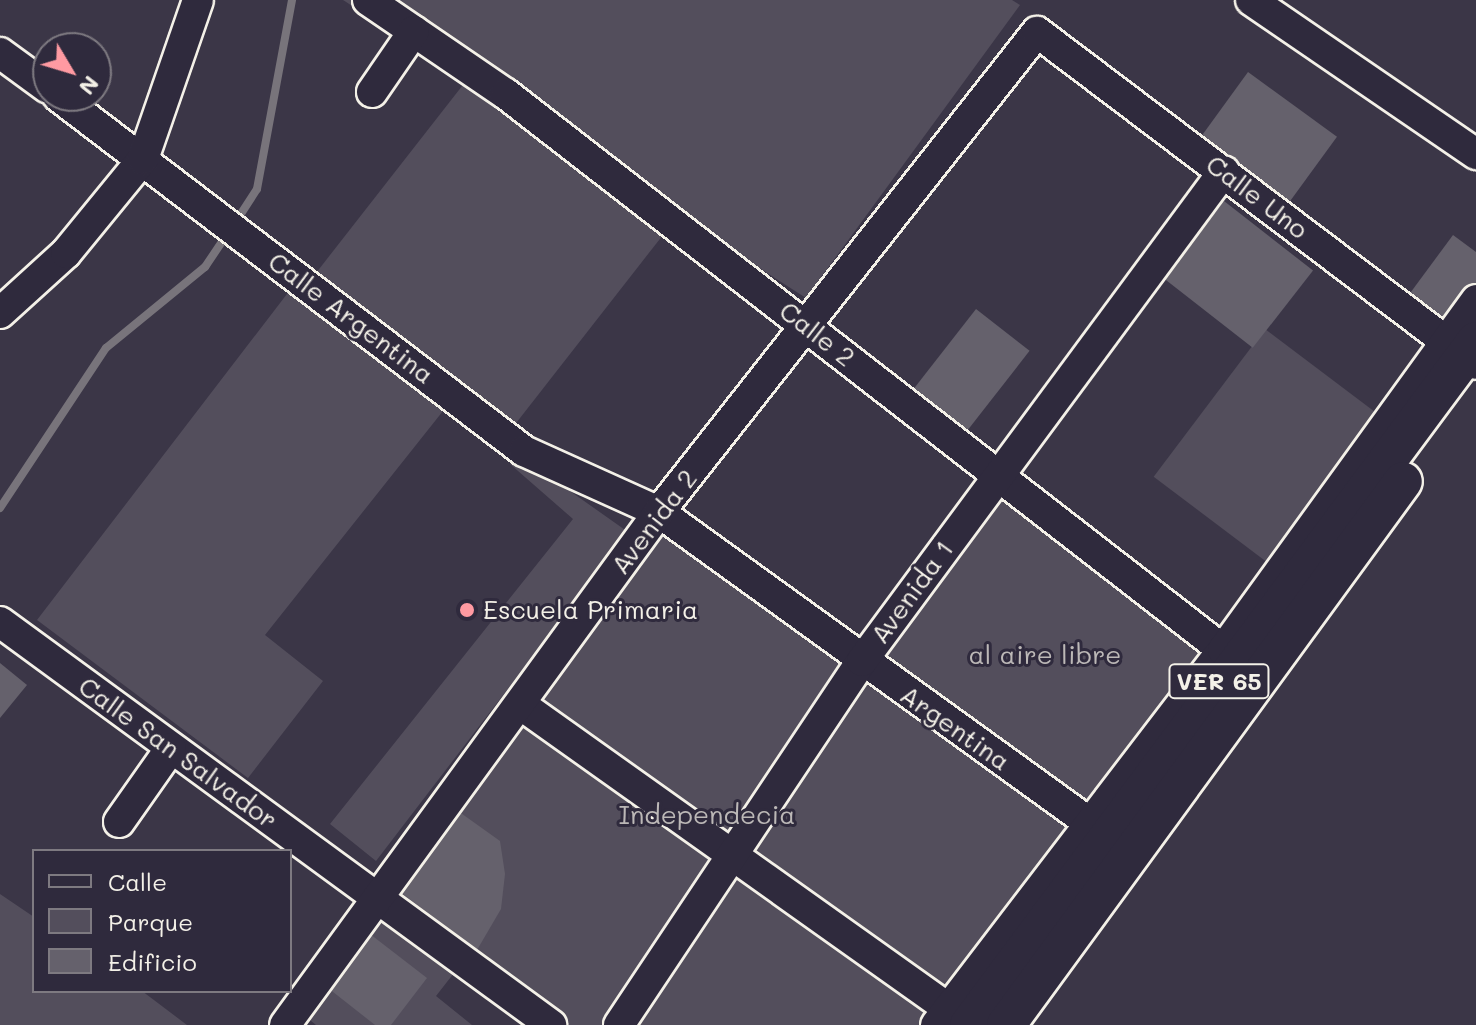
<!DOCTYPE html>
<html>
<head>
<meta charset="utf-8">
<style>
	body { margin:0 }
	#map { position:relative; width:1476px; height:1025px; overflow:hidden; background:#3b3647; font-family:Mali,sans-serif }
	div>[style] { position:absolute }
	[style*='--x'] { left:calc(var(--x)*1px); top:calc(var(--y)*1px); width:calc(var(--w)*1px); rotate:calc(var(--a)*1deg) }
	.green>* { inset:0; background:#534e5c; transform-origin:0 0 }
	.stream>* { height:8px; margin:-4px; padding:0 4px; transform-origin:4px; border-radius:4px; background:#78747b }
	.building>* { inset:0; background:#65616c; transform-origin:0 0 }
	.roads { filter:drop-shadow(2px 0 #f4f1e8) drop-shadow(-2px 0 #f4f1e8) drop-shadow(0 2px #f4f1e8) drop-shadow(0 -2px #f4f1e8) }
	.minor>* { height:30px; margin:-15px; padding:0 15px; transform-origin:15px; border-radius:15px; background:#2f2a3d }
	.major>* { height:38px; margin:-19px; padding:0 19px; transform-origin:19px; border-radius:19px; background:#2f2a3d }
	.dots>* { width:22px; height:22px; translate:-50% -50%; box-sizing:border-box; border:4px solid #2f2a3d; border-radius:50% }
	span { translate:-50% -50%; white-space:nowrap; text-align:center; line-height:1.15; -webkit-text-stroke:6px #2f2a3d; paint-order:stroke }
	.shield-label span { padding:2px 6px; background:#2f2a3d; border:2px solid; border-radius:6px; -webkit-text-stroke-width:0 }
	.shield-label { font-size:24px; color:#f4f1e8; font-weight:700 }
	.street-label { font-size:26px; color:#f4f1e8 }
	.poi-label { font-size:26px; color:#f4f1e8 }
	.left { translate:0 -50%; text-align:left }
	.park-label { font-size:26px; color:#bcb8b7 }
	.legend { position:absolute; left:32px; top:849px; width:260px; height:144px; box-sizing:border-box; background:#2f2a3d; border:2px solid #7e7a81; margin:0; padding:10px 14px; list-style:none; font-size:24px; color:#f4f1e8 }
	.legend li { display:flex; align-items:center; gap:16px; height:40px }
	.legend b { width:40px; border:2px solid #7e7a81 }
	.north { position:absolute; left:32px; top:32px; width:80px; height:80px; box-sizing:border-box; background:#2f2a3d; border:2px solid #7e7a81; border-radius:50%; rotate:128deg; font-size:22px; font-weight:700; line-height:32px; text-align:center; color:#f4f1e8 }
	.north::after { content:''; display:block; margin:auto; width:28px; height:36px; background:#ff9aa2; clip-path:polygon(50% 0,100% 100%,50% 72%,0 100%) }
</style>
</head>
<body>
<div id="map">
	<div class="green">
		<div style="clip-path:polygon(343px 0,1012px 0,1020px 5px,806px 298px)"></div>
		<div style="left:466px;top:81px;width:250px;height:249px;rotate:38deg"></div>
		<div style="clip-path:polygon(290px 290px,443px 411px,265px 635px,323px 681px,248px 778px,37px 620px)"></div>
		<div style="left:1265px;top:329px;width:149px;height:185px;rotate:37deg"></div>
		<div style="clip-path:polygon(526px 460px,628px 532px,376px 861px,330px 824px,573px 519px,510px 464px)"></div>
		<div style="left:1003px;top:494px;width:259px;height:207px;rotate:37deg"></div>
		<div style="clip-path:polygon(662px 520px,1077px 825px,930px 1025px,555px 1025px,383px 898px)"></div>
		<div style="clip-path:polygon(0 894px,34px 917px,34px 991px,142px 991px,187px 1025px,0 1025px)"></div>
		<div style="clip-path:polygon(378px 913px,454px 973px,436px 996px,472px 1025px,316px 1025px,300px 1012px)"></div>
	</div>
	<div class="stream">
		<div style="--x:235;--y:223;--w:40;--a:-57.1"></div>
		<div style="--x:257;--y:189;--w:192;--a:-79.5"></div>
		<div style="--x:0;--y:508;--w:192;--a:-56.5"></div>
		<div style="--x:106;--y:348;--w:128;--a:-39.3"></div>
		<div style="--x:205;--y:267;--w:40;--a:-56"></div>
	</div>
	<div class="building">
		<div style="left:1248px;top:72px;width:110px;height:84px;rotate:36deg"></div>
		<div style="left:1224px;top:201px;width:113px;height:98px;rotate:38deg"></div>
		<div style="clip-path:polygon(1453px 235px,1476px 252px,1476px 288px,1446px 330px,1405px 300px)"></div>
		<div style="left:976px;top:309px;width:68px;height:109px;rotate:38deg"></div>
		<div style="clip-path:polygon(0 663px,27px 685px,0 718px)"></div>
		<div style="clip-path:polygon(458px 811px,500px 841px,505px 874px,501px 909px,477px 950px,399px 891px)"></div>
		<div style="clip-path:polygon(370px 934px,427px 978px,391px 1025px,375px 1025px,328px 988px)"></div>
	</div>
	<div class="roads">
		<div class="minor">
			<div style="--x:368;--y:0;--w:167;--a:34.3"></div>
			<div style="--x:506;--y:94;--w:947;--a:37.79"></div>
			<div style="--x:1251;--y:0;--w:273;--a:34.4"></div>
			<div style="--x:0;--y:53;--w:59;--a:36.1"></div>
			<div style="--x:372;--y:92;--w:74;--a:-55.5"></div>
			<div style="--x:58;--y:96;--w:586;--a:37.3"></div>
			<div style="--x:524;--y:451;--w:148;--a:24.3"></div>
			<div style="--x:659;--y:512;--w:533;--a:35.84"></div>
			<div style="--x:1091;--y:824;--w:43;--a:12.1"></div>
			<div style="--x:0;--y:313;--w:89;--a:-42.3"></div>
			<div style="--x:66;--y:253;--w:122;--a:-50.7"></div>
			<div style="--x:143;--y:159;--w:168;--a:-70.9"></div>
			<div style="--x:0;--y:622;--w:683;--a:36.18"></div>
			<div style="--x:520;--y:704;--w:544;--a:35.42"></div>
			<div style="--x:119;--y:822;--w:90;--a:-54.9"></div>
			<div style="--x:285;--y:1025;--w:635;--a:-53.91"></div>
			<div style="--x:659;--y:512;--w:611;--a:-51.78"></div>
			<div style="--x:1037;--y:32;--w:550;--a:37.1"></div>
			<div style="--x:619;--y:1025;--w:438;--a:-56.3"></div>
			<div style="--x:862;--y:661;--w:609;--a:-53.54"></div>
			<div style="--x:936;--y:1025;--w:472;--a:-52.6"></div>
			<div style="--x:1223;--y:650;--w:432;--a:-54.1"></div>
		</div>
		<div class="major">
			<div style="--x:969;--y:1025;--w:851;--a:-53.45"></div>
			<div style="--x:1006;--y:1025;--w:673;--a:-53.88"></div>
		</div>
	</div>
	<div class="dots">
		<div style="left:467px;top:610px;background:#ff9aa2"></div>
	</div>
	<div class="shield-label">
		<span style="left:1219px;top:681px">VER 65</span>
	</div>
	<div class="street-label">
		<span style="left:1257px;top:197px;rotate:37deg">Calle Uno</span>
		<span style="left:351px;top:318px;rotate:37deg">Calle Argentina</span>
		<span style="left:817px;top:334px;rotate:38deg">Calle 2</span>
		<span style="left:654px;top:522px;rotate:-53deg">Avenida 2</span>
		<span style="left:912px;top:592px;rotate:-54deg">Avenida 1</span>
		<span style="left:955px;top:728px;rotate:35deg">Argentina</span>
		<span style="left:178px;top:753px;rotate:36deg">Calle San Salvador</span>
	</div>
	<div class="poi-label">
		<span class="left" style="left:483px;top:610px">Escuela Primaria</span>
	</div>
	<div class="park-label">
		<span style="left:1045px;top:655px">al aire libre</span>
		<span style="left:707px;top:815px">Independecia</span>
	</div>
	<ul class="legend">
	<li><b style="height:10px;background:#2f2a3d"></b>Calle</li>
	<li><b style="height:22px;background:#534e5c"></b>Parque</li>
	<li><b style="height:22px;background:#65616c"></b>Edificio</li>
	</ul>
	<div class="north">N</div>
</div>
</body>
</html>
